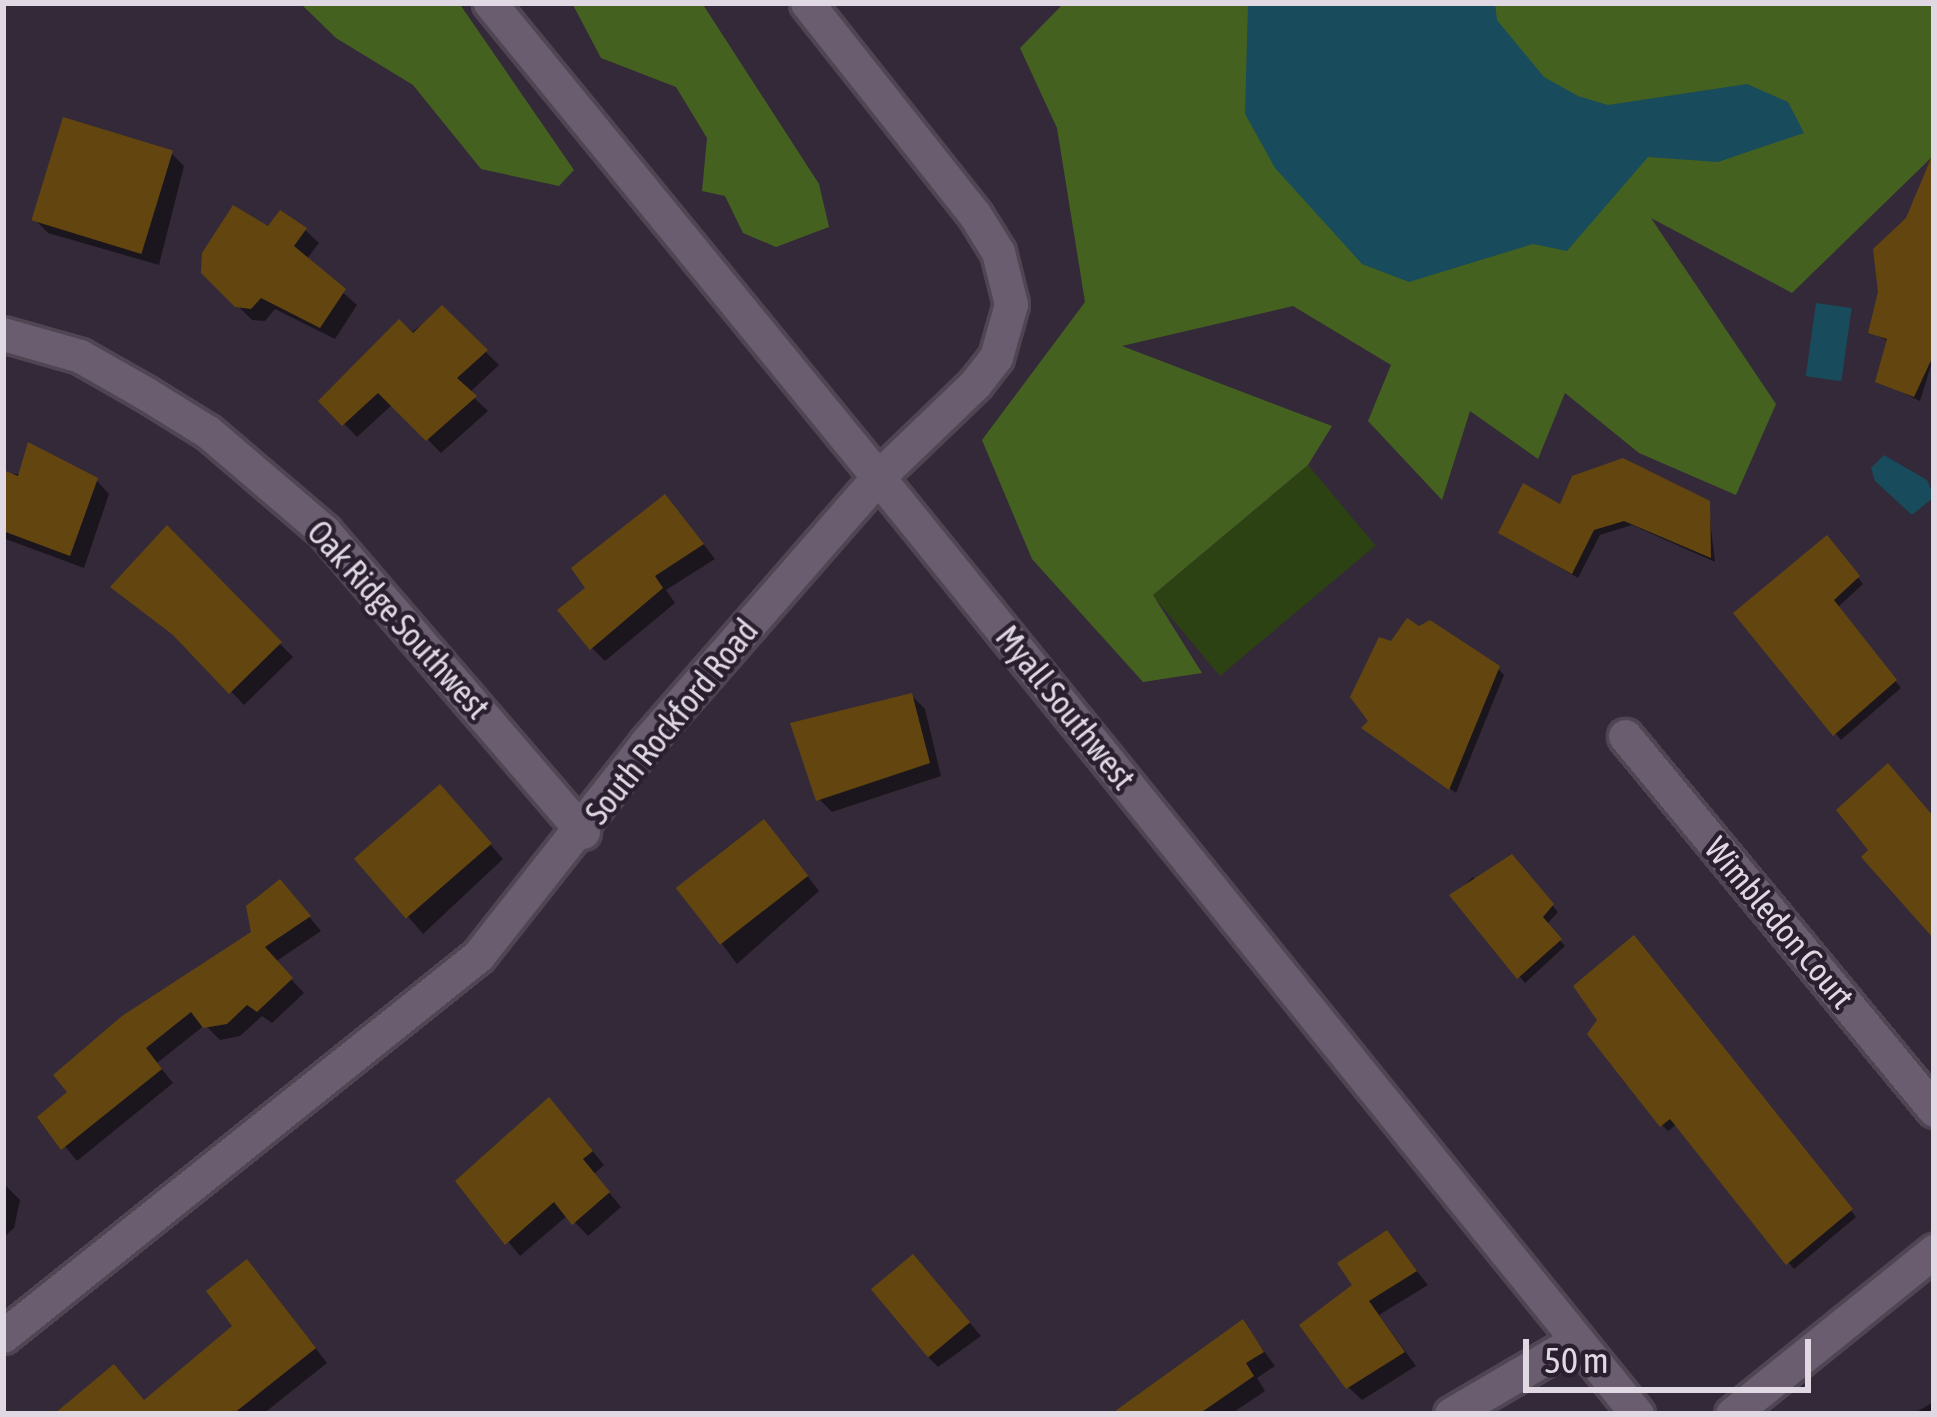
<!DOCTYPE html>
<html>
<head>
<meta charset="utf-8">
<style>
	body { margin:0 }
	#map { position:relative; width:1937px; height:1417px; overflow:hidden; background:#342939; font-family:"Asap Condensed",sans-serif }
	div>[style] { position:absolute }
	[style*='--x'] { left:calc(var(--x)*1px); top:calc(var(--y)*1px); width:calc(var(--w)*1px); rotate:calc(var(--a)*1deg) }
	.green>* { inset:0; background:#2d4212; transform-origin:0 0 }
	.forest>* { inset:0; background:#456120 }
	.water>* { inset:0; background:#184b5b; transform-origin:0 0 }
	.shadow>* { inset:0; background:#0007 }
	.building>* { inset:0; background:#63460f; transform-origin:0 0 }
	.roads { filter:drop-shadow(3px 0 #4f4553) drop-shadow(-3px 0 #4f4553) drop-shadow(0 3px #4f4553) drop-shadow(0 -3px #4f4553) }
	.minor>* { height:33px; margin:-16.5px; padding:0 16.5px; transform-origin:16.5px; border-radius:16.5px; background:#695d6f }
	.tertiary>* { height:33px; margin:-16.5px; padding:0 16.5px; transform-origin:16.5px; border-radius:16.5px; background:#695d6f }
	span { translate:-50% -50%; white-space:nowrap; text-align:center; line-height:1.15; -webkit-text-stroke:9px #2a1f2f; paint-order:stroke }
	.street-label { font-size:33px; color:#e0d9e3 }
	.frame { position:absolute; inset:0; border:6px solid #e0d9e3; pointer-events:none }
	.scale { position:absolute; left:1523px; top:1339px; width:288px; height:54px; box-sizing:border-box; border:6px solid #e0d9e3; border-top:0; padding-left:15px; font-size:36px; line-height:42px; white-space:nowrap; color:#e0d9e3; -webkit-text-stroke:9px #2a1f2f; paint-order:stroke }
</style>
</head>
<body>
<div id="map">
	<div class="green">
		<div style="left:1308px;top:465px;width:105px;height:203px;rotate:50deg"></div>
	</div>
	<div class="forest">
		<div style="clip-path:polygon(300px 3px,459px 3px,574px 170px,559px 186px,481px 169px,413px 85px,336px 38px)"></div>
		<div style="clip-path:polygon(572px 3px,702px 3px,819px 184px,829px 227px,776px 247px,743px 233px,725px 196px,702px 191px,707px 138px,676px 87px,601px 58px)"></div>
		<div style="clip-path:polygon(1064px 3px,1934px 3px,1934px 155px,1792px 293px,1651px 218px,1776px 404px,1736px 495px,1639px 453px,1565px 393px,1538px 459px,1470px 411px,1442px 500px,1368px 421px,1391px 365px,1293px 306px,1122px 346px,1332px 426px,1308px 465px,1153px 595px,1202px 673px,1143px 682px,1032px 559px,982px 440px,1085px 302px,1057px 128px,1020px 48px)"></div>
	</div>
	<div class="water">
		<div style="clip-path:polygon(1248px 3px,1495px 3px,1497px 20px,1544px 77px,1578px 96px,1608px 105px,1747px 84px,1788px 102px,1804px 133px,1718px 162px,1648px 157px,1567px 251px,1533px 244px,1409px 282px,1362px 264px,1275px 168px,1245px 114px)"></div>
		<div style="left:1816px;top:303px;width:36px;height:74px;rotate:8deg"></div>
		<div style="clip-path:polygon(1884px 455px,1927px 480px,1934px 497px,1912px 515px,1875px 481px,1871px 468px)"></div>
	</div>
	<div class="shadow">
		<div style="clip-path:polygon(171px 153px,184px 166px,159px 265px,48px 233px,34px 219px)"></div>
		<div style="clip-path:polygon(1934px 200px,1934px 356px,1920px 401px,1878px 381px,1890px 342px,1871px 332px)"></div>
		<div style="clip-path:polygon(269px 230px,305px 230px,319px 243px,306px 260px,357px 305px,335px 339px,275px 309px,265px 321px,252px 320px,204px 272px)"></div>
		<div style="clip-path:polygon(442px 309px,499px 365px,469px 393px,488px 411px,441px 453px,393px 404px,357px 437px,322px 401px)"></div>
		<div style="clip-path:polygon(3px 473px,96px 480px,109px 494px,84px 568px,3px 538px)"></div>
		<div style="clip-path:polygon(1708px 503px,1715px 562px,1632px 525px,1600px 535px,1578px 578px,1501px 533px)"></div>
		<div style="clip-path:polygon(678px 511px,715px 559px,666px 590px,675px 603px,605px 661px,592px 648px)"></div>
		<div style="clip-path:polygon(167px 529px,293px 657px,244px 705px,188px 646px)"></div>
		<div style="clip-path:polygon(1832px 545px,1863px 584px,1837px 608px,1901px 688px,1841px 740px,1737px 613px)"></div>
		<div style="clip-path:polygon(1498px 669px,1504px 675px,1456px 793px,1371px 734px,1372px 721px)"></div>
		<div style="clip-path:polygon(912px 696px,925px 709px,941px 776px,832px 812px,819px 799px)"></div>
		<div style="clip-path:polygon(453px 801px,503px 859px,423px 934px,361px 862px)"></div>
		<div style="clip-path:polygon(777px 836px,819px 891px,737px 964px,681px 889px)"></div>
		<div style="clip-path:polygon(1517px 864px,1558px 912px,1546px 925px,1565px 946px,1525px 983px,1453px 896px,1473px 877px,1481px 885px)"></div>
		<div style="clip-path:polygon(293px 897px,321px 931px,275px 962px,304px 993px,272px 1023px,262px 1016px,240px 1036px,220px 1040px,205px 1025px,157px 1063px,173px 1083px,77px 1161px,41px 1117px)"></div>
		<div style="clip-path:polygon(1640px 945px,1856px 1217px,1794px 1269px,1677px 1124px,1668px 1131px,1662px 1125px,1591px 1034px)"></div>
		<div style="clip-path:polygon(562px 1114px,604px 1165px,594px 1174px,621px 1207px,588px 1236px,568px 1215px,520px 1256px,459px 1181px)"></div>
		<div style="clip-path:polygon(3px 1183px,20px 1200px,14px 1228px,3px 1238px)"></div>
		<div style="clip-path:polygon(1387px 1234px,1428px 1285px,1379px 1315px,1416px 1366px,1362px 1400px,1348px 1387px,1356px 1286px)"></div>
		<div style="clip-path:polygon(926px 1271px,981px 1336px,938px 1367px,925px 1354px)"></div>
		<div style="clip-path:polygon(260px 1276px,327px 1363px,263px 1414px,80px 1414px,145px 1403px,236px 1327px)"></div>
		<div style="clip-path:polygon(1243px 1323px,1275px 1366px,1257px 1378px,1265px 1391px,1231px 1414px,1124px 1414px)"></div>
		<div style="clip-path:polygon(1934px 1401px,1934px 1414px,1913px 1414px,1930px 1404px)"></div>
	</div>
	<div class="building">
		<div style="left:63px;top:117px;width:115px;height:108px;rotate:17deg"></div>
		<div style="clip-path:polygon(1934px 151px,1934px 354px,1914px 397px,1875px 382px,1887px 339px,1868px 333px,1878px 292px,1873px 249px,1906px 218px)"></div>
		<div style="clip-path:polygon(233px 205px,268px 226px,280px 210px,307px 228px,294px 246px,346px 289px,320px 328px,261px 298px,251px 309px,235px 307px,201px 273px,202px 253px)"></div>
		<div style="clip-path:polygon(442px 305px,488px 350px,457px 378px,477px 396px,426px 441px,378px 393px,342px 426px,318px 401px,399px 319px,413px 333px)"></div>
		<div style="clip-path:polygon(28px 442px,98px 478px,70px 556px,3px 531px,3px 470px,18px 476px)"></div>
		<div style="clip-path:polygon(1623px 458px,1710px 501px,1711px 558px,1624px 521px,1594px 530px,1572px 574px,1498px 533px,1523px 483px,1560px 504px,1572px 476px)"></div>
		<div style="clip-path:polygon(665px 494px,704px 544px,655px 576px,663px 588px,590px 650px,557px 610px,585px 588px,571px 568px)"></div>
		<div style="clip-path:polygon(167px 525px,282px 642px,229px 694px,173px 635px,110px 587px)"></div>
		<div style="clip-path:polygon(1827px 535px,1860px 576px,1834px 600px,1897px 680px,1833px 736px,1733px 613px)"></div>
		<div style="clip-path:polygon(1407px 618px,1419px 626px,1430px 620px,1500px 666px,1449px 790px,1361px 728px,1368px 721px,1350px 697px,1379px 637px,1391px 641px)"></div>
		<div style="clip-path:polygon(912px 693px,930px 763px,816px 801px,790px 723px)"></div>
		<div style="clip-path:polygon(1888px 763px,1934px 817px,1934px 939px,1861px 857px,1868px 850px,1836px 810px)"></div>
		<div style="left:440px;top:784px;width:79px;height:114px;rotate:49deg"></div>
		<div style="left:764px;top:819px;width:72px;height:112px;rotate:52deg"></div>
		<div style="clip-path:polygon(1512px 854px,1554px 904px,1543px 917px,1562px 939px,1517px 979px,1449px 895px)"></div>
		<div style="clip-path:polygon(280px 879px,311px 916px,265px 947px,293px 978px,257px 1012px,247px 1005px,227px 1024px,203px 1028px,191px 1012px,146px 1048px,162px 1069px,61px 1150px,37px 1117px,67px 1092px,53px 1075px,122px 1016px,251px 932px,246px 906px)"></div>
		<div style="clip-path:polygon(1634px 935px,1853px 1209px,1786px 1265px,1670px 1119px,1660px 1127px,1587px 1034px,1597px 1020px,1573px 986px)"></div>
		<div style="clip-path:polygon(549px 1097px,593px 1151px,583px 1159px,610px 1192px,572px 1225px,554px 1202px,505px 1245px,455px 1181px)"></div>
		<div style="clip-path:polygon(1387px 1230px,1417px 1271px,1369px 1301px,1405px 1352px,1346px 1389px,1299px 1325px,1352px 1285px,1337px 1263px)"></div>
		<div style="left:913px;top:1254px;width:89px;height:55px;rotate:50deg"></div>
		<div style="clip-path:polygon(247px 1259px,316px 1348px,233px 1414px,54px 1414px,114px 1364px,144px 1400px,232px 1326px,206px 1291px)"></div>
		<div style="clip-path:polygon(1243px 1319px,1264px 1352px,1246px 1363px,1254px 1376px,1199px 1414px,1111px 1414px)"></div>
	</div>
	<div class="roads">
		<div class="minor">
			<div style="--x:3;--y:334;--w:80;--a:15.9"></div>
			<div style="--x:80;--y:356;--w:75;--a:29.6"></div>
			<div style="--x:145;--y:393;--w:74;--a:31.8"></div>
			<div style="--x:208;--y:432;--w:153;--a:40.5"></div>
			<div style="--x:324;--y:531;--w:397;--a:49.3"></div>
			<div style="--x:1625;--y:736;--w:485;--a:50.4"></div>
			<div style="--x:3;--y:1336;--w:608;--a:-38.66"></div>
			<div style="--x:478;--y:956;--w:271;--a:-51.7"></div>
			<div style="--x:646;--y:743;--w:353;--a:-48.9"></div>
			<div style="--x:878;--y:477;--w:613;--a:-129.3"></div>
			<div style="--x:1451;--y:1414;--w:146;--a:-30.4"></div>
			<div style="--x:1732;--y:1414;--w:260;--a:-38.9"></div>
		</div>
		<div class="tertiary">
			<div style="--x:807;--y:3;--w:270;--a:51.6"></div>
			<div style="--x:975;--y:215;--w:44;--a:58.1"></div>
			<div style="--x:998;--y:252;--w:54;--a:76"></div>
			<div style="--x:1011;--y:304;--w:55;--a:105.8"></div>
			<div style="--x:996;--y:357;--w:33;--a:128"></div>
			<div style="--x:976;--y:383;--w:136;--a:136.2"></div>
			<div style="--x:878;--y:477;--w:1206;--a:50.99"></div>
		</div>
	</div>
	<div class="street-label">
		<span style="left:398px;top:620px;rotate:48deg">Oak Ridge Southwest</span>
		<span style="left:1065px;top:708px;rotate:51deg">Myall Southwest</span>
		<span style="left:672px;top:722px;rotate:-51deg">South Rockford Road</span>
		<span style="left:1779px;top:923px;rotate:50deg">Wimbledon Court</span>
	</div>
	<div class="frame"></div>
	<div class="scale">50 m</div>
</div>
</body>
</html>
